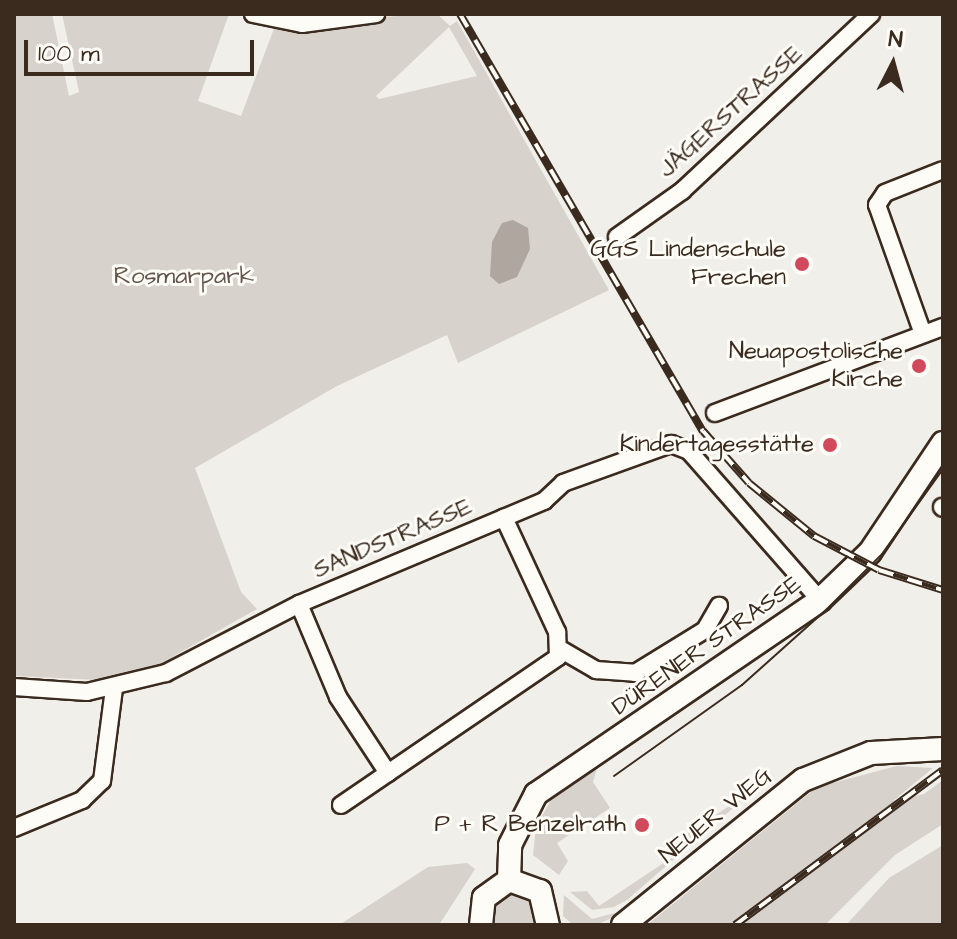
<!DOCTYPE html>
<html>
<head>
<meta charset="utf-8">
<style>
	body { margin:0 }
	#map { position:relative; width:957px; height:939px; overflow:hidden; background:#f1efea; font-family:"Architects Daughter",sans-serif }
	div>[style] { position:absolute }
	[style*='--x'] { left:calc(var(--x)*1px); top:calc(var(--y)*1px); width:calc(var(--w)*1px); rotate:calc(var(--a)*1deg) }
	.green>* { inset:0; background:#d7d2cc }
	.water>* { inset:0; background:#aea69f }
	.roads { filter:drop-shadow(2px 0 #3b2a1e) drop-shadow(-2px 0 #3b2a1e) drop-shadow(0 2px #3b2a1e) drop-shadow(0 -2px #3b2a1e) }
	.street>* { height:16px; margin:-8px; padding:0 8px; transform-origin:8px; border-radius:8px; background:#fdfcf7 }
	.secondary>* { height:22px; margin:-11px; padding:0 11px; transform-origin:11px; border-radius:11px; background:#fdfcf7 }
	.tram>* { height:2px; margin:-1px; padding:0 1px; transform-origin:1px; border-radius:1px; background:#3b2a1e }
	.rail>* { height:8px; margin-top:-4px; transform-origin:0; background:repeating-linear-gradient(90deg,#fdfcf7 0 15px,#3b2a1e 0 30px); box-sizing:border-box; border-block:2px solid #3b2a1e }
	.dots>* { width:22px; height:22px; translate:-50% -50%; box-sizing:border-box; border:4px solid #fdfcf7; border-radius:50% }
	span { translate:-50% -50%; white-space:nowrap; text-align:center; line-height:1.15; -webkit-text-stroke:6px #fdfcf7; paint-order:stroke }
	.street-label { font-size:24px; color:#3b2a1e }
	.poi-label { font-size:24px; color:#3b2a1e }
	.right { translate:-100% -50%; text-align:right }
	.park-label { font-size:24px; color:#62544a }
	.frame { position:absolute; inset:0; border:16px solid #3b2a1e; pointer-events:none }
	.north { position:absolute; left:853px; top:24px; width:80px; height:80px; -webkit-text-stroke:6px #fdfcf7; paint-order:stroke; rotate:6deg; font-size:22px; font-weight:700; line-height:32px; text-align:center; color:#3b2a1e }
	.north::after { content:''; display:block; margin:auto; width:28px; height:36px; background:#3b2a1e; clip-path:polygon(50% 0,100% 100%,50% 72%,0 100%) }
	.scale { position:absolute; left:24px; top:40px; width:230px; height:36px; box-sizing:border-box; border:4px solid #3b2a1e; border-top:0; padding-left:10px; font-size:24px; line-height:28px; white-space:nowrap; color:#3b2a1e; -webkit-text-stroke:6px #fdfcf7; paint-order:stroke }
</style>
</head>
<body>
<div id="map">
	<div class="green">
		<div style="clip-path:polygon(evenodd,14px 14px,52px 14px,69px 96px,79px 92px,62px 14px,229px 14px,198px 101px,241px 116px,275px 26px,422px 14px,437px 14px,450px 26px,457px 21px,609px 290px,458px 363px,447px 335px,337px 386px,195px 468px,241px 592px,257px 609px,160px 664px,99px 680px,14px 676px,14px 14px,449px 27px,477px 76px,379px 99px,376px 96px,449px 27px)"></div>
		<div style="clip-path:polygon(897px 766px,933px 768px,893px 801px,924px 794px,943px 780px,943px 824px,895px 855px,825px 925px,647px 925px,817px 787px)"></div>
		<div style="clip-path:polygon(597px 768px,593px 782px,610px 808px,557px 843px,568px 861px,559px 875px,533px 855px,536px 827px,552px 798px)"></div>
		<div style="clip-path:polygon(781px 781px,627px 911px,596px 925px,573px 925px,563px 916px,564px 895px,592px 919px,622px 911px)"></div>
		<div style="clip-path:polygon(755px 789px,627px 900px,614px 907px,592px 910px,570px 892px,587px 891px,599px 906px,680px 852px,675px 842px)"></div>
		<div style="clip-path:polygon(943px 845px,943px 925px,846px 925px,889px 878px)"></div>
		<div style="clip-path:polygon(467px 863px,475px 869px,439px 925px,339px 925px,428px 867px)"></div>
		<div style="clip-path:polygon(511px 891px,531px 898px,535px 925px,493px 925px,494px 901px)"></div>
	</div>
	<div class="water">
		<div style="clip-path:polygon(513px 220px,528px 228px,530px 249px,517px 277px,499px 284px,490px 276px,492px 242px,502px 223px)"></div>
	</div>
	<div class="roads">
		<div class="street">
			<div style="--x:253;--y:14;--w:50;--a:11.5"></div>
			<div style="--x:302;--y:24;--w:75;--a:-7.7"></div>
			<div style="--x:617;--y:237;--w:80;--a:-35.3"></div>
			<div style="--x:682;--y:191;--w:259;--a:-43.1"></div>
			<div style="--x:923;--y:334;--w:137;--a:-109.6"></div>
			<div style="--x:877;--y:205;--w:14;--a:-56"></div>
			<div style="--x:885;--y:193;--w:62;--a:-21.6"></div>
			<div style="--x:715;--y:413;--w:244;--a:-20.7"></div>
			<div style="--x:942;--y:507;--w:1;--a:45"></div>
			<div style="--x:299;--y:604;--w:101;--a:67.2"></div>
			<div style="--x:338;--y:697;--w:91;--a:56.7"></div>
			<div style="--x:560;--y:649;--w:42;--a:30.3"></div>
			<div style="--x:596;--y:670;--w:39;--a:4"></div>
			<div style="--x:635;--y:673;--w:82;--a:-31.6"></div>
			<div style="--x:705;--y:630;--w:28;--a:-60"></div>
			<div style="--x:14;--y:687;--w:73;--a:3.9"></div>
			<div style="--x:87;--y:692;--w:81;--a:-13.5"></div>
			<div style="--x:166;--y:673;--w:150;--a:-27.4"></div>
			<div style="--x:299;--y:604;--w:266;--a:-22.8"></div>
			<div style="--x:544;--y:501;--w:26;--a:-43"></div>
			<div style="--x:563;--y:483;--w:115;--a:-19.9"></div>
			<div style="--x:671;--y:444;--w:19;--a:21"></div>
			<div style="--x:689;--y:451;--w:198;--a:48.7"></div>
			<div style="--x:341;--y:805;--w:263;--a:-34.3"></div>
			<div style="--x:558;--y:657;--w:25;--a:-92"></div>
			<div style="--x:557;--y:632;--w:126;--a:-114.9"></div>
			<div style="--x:14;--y:828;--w:74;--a:-22.4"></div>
			<div style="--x:82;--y:800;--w:28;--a:-44"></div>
			<div style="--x:102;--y:781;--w:93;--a:-82.6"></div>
		</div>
		<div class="secondary">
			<div style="--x:509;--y:880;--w:35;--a:-88"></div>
			<div style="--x:510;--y:845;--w:57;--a:-63"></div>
			<div style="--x:536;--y:794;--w:344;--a:-34.3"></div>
			<div style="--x:820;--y:600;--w:69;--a:-43.8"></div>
			<div style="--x:870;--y:552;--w:131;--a:-56.2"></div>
			<div style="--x:481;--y:925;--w:27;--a:-84"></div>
			<div style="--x:484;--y:898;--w:31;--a:-36"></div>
			<div style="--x:509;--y:880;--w:33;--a:20"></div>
			<div style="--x:540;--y:891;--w:35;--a:77"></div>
			<div style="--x:623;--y:925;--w:231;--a:-38.9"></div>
			<div style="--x:803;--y:780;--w:73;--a:-21.7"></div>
			<div style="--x:871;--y:753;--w:72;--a:-3.2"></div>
		</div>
	</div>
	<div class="tram">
		<div style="--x:614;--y:776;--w:157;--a:-35.4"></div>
		<div style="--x:742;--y:685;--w:114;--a:-41.8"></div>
		<div style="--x:827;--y:609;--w:78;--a:-45"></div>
		<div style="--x:882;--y:554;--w:105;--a:-54.3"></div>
	</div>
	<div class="rail">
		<div style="--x:460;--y:14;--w:483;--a:59.8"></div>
		<div style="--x:703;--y:431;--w:69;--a:48.5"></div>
		<div style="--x:749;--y:483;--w:84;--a:39.2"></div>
		<div style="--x:814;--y:536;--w:73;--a:27.6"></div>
		<div style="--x:879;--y:570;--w:67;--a:17.4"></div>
		<div style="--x:735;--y:925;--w:259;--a:-36.7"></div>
	</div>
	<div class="dots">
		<div style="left:802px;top:264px;background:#d1495b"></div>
		<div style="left:919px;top:366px;background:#d1495b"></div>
		<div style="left:830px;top:445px;background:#d1495b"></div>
		<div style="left:642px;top:825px;background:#d1495b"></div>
	</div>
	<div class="street-label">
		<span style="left:731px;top:112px;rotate:-42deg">JÄGERSTRASSE</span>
		<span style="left:393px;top:539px;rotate:-23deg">SANDSTRASSE</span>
		<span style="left:707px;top:646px;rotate:-35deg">DÜRENER STRASSE</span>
		<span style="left:716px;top:816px;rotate:-39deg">NEUER WEG</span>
	</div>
	<div class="poi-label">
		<span class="right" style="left:786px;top:264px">GGS Lindenschule<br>Frechen</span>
		<span class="right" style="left:903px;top:366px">Neuapostolische<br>Kirche</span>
		<span class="right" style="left:814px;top:445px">Kindertagesstätte</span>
		<span class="right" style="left:626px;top:825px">P + R Benzelrath</span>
	</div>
	<div class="park-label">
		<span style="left:184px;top:277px">Rosmarpark</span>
	</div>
	<div class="frame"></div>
	<div class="north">N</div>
	<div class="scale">100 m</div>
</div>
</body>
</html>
